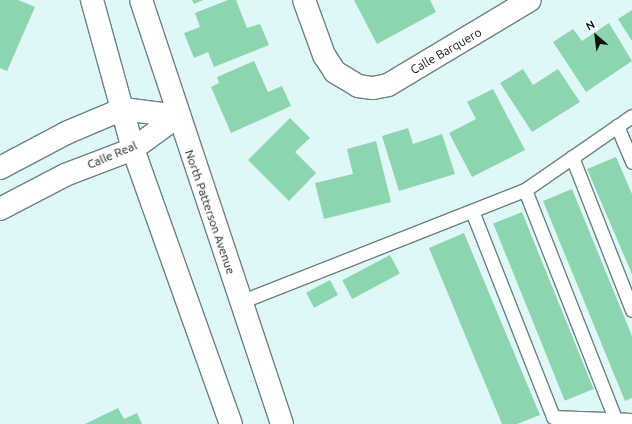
<!DOCTYPE html>
<html>
<head>
<meta charset="utf-8">
<style>
	body { margin:0 }
	#map { position:relative; width:632px; height:424px; overflow:hidden; background:#dff7f7; font-family:Ubuntu,sans-serif }
	div>[style] { position:absolute }
	[style*='--x'] { left:calc(var(--x)*1px); top:calc(var(--y)*1px); width:calc(var(--w)*1px); rotate:calc(var(--a)*1deg) }
	.building>* { inset:0; background:#8cd5af; transform-origin:0 0 }
	.roads { filter:drop-shadow(1px 0 #6d8282) drop-shadow(-1px 0 #6d8282) drop-shadow(0 1px #6d8282) drop-shadow(0 -1px #6d8282) }
	.service>* { height:13px; margin:-6.5px; padding:0 6.5px; transform-origin:6.5px; border-radius:6.5px; background:#fff }
	.minor>* { height:22px; margin:-11px; padding:0 11px; transform-origin:11px; border-radius:11px; background:#fff }
	.secondary>* { height:22px; margin:-11px; padding:0 11px; transform-origin:11px; border-radius:11px; background:#fff }
	span { translate:-50% -50%; white-space:nowrap; text-align:center; line-height:1.15; -webkit-text-stroke:3px #fff; paint-order:stroke }
	.street-label { font-size:12px; color:#0b1313 }
	.north { position:absolute; left:576px; top:16px; width:40px; height:40px; -webkit-text-stroke:3px #fff; paint-order:stroke; rotate:332deg; font-size:11px; font-weight:700; line-height:16px; text-align:center; color:#0b1313 }
	.north::after { content:''; display:block; margin:auto; width:14px; height:18px; background:#0b1313; clip-path:polygon(50% 0,100% 100%,50% 72%,0 100%) }
</style>
</head>
<body>
<div id="map">
	<div class="building">
		<div style="clip-path:polygon(0 0,18px 0,35px 7px,7px 71px,0 68px)"></div>
		<div style="clip-path:polygon(192px 0,203px 0,194px 4px)"></div>
		<div style="clip-path:polygon(228px 0,236px 0,247px 28px,260px 24px,269px 45px,214px 67px,208px 52px,194px 58px,184px 33px,200px 27px,195px 13px)"></div>
		<div style="clip-path:polygon(354px 0,430px 0,436px 12px,377px 44px)"></div>
		<div style="clip-path:polygon(632px 10px,632px 41px,618px 19px)"></div>
		<div style="clip-path:polygon(609px 23px,632px 61px,586px 92px,553px 42px,573px 29px,582px 41px)"></div>
		<div style="clip-path:polygon(254px 61px,268px 92px,282px 86px,291px 106px,231px 133px,211px 87px,219px 83px,217px 77px)"></div>
		<div style="clip-path:polygon(523px 69px,533px 85px,558px 69px,580px 102px,532px 132px,500px 83px)"></div>
		<div style="clip-path:polygon(493px 89px,525px 150px,472px 177px,449px 133px,476px 119px,467px 102px)"></div>
		<div style="clip-path:polygon(290px 118px,310px 138px,295px 152px,316px 173px,289px 201px,248px 160px)"></div>
		<div style="clip-path:polygon(408px 128px,413px 144px,442px 134px,455px 174px,399px 191px,382px 136px)"></div>
		<div style="clip-path:polygon(376px 141px,391px 202px,324px 219px,315px 183px,353px 174px,347px 149px)"></div>
		<div style="clip-path:polygon(616px 157px,632px 194px,632px 274px,587px 169px)"></div>
		<div style="clip-path:polygon(572px 189px,632px 336px,632px 398px,625px 401px,543px 201px)"></div>
		<div style="left:522px;top:212px;width:191px;height:31px;rotate:68deg"></div>
		<div style="clip-path:polygon(464px 233px,540px 415px,517px 424px,502px 424px,429px 248px)"></div>
		<div style="left:390px;top:255px;width:21px;height:54px;rotate:62deg"></div>
		<div style="left:330px;top:280px;width:17px;height:27px;rotate:62deg"></div>
		<div style="clip-path:polygon(118px 408px,124px 419px,137px 413px,142px 424px,85px 424px)"></div>
	</div>
	<div class="roads">
		<div class="service">
			<div style="--x:617;--y:126;--w:39;--a:67"></div>
			<div style="--x:572;--y:157;--w:164;--a:68.6"></div>
			<div style="--x:525;--y:190;--w:246;--a:68.5"></div>
			<div style="--x:472;--y:211;--w:221;--a:68.5"></div>
			<div style="--x:553;--y:417;--w:79;--a:2.2"></div>
			<div style="--x:240;--y:302;--w:306;--a:-21.5"></div>
			<div style="--x:525;--y:190;--w:130;--a:-34.7"></div>
		</div>
		<div class="minor">
			<div style="--x:304;--y:0;--w:59;--a:70"></div>
			<div style="--x:324;--y:55;--w:20;--a:57"></div>
			<div style="--x:335;--y:72;--w:27;--a:31"></div>
			<div style="--x:358;--y:86;--w:15;--a:8"></div>
			<div style="--x:373;--y:88;--w:15;--a:-11"></div>
			<div style="--x:388;--y:85;--w:165;--a:-30.9"></div>
		</div>
		<div class="secondary">
			<div style="--x:92;--y:0;--w:155;--a:74.6"></div>
			<div style="--x:133;--y:149;--w:292;--a:70.4"></div>
			<div style="--x:141;--y:0;--w:447;--a:71.6"></div>
			<div style="--x:0;--y:168;--w:75;--a:-27.9"></div>
			<div style="--x:66;--y:133;--w:62;--a:-22.8"></div>
			<div style="--x:123;--y:109;--w:55;--a:7.3"></div>
			<div style="--x:0;--y:209;--w:73;--a:-27.6"></div>
			<div style="--x:65;--y:175;--w:73;--a:-20.9"></div>
			<div style="--x:133;--y:149;--w:56;--a:-36.3"></div>
		</div>
	</div>
	<div class="street-label">
		<span style="left:446px;top:51px;rotate:-30deg">Calle Barquero</span>
		<span style="left:112px;top:155px;rotate:-23deg">Calle Real</span>
		<span style="left:210px;top:212px;rotate:71deg">North Patterson Avenue</span>
	</div>
	<div class="north">N</div>
</div>
</body>
</html>
